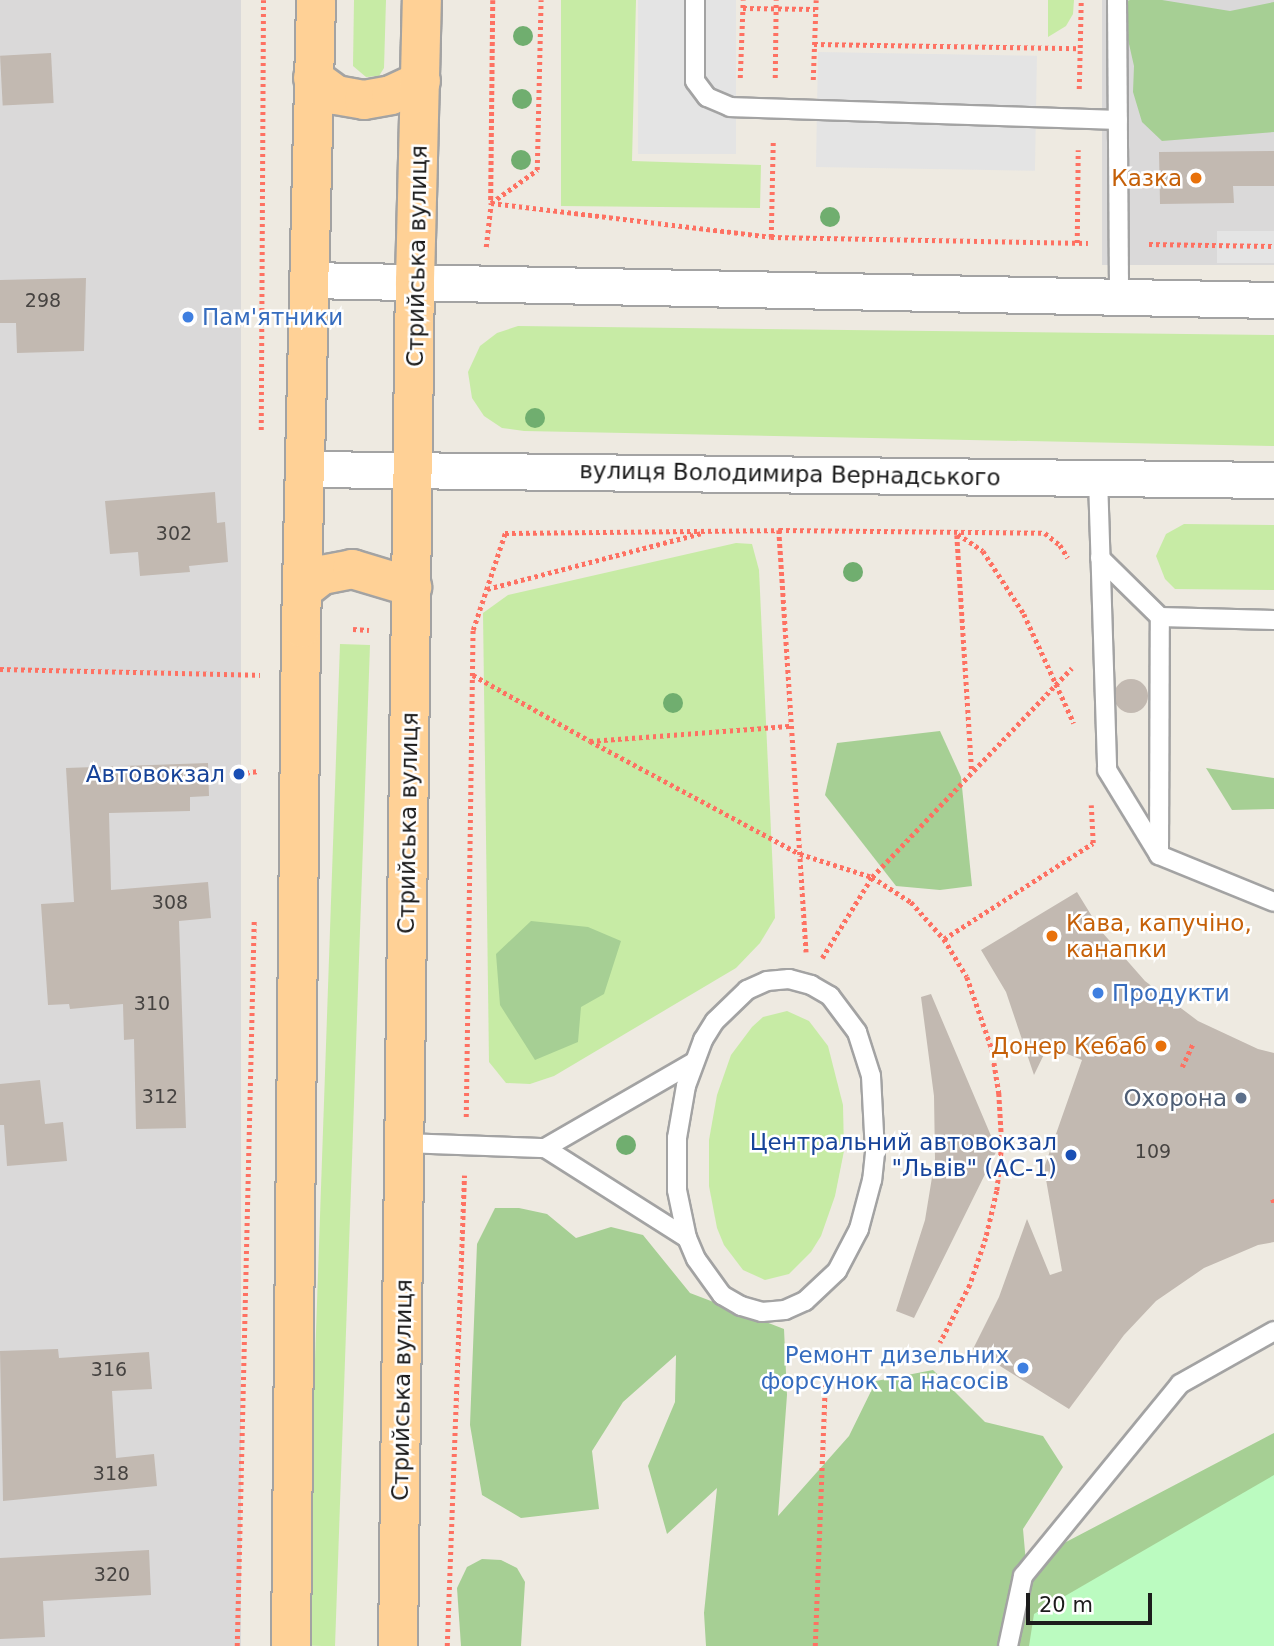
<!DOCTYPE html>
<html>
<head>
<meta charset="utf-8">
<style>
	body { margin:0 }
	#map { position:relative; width:1274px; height:1646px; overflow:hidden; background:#eeeae1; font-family:"DejaVu Sans",sans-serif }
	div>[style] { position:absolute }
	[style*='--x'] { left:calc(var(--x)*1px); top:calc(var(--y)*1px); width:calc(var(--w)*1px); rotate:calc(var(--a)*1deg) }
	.residential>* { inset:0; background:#dad9d9; transform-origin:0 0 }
	.grass>* { inset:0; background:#c7eba5; transform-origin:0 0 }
	.forest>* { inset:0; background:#a6cf94 }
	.park>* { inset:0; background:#bbfbc0 }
	.parking>* { inset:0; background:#e4e4e4; transform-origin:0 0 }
	.building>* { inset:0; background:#c2b9b1; transform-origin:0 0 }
	.round { border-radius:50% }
	.path>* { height:4.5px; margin-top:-2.25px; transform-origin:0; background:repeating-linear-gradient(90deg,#fe7162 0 3.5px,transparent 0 7px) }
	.roads { filter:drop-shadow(2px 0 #a3a3a3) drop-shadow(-2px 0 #a3a3a3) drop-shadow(0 2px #a3a3a3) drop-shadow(0 -2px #a3a3a3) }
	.lane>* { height:18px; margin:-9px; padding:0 9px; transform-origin:9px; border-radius:9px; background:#fff }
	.street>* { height:35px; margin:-17.5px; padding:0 17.5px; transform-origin:17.5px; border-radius:17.5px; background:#fff }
	.primary>* { height:38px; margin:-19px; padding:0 19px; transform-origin:19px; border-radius:19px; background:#ffd196 }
	.trees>* { width:20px; height:20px; margin:-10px; border-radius:50%; background:#70ae6f }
	.dots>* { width:19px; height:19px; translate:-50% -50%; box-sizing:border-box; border:4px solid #fff; border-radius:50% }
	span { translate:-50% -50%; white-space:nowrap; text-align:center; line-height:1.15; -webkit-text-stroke:5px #fff; paint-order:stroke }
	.number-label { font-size:19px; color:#464341 }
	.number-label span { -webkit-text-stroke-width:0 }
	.food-label { font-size:23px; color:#c56008 }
	.right { translate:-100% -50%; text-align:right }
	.left { translate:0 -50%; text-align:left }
	.street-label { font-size:23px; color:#1c1c1c }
	.shop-label { font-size:23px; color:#366cbe }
	.transit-label { font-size:23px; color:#164399 }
	.service-label { font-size:23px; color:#4e5e75 }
	.scale { position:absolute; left:1026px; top:1593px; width:126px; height:32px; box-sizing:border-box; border:4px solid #1c1c1c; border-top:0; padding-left:9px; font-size:21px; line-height:24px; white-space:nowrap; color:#1c1c1c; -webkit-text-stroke:5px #fff; paint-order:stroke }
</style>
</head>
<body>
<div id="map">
	<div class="residential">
		<div style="left:0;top:0;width:241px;height:1646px"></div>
		<div style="left:1102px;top:0;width:172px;height:265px"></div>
	</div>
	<div class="grass">
		<div style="clip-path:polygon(354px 0,386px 0,384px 68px,379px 76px,366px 77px,353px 66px)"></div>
		<div style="clip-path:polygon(561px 0,636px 0,632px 161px,761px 165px,760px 208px,561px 206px)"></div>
		<div style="clip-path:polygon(1048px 0,1074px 0,1073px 14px,1066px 26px,1048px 37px)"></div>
		<div style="clip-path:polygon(518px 326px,1274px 335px,1274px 446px,524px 431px,502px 428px,484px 416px,472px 398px,468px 372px,480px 346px,497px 333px)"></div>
		<div style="clip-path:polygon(1184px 524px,1274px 525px,1274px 590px,1175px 589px,1165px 579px,1156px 556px,1166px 534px)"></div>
		<div style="clip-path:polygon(736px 543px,752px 544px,759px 570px,775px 918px,760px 943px,736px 968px,554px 1076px,530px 1084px,506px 1083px,489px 1062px,483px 613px,508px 595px)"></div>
		<div style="left:340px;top:644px;width:30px;height:1002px;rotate:2deg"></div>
		<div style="clip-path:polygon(787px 1011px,809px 1021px,828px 1046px,843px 1105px,844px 1151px,835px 1196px,821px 1236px,811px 1252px,789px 1274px,765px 1280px,743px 1270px,724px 1245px,717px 1228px,709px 1186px,709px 1140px,717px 1095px,731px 1055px,752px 1027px,763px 1017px)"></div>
	</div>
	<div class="forest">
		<div style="clip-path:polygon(1130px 0,1162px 0,1230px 11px,1274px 2px,1274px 132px,1162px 141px,1142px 122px,1133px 92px,1134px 66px,1124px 22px,1127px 1px)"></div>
		<div style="clip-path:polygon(940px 731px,961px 777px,972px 886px,940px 890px,896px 886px,825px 795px,837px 743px)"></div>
		<div style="clip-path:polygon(1206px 768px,1274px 778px,1274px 809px,1232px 810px)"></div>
		<div style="clip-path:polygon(531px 921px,588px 927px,621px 941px,604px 994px,581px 1007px,578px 1042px,535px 1060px,500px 1005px,496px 954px)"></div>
		<div style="clip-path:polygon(495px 1208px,519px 1208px,547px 1214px,576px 1238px,611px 1227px,643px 1235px,690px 1293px,784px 1329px,787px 1395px,778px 1516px,849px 1436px,876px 1381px,933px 1370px,985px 1422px,1043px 1436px,1063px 1467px,1023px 1529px,1026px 1563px,1274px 1433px,1274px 1646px,706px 1646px,704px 1613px,717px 1488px,667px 1534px,648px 1466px,675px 1402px,676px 1355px,623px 1402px,592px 1451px,599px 1509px,521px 1518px,482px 1495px,470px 1425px,477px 1244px)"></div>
		<div style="clip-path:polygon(482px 1559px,501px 1560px,517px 1568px,525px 1582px,521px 1646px,461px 1646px,457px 1588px,467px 1567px)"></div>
	</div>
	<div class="park">
		<div style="clip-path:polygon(1274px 1475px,1274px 1646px,1029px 1646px,1034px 1614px)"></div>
	</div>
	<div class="parking">
		<div style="left:638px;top:0;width:98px;height:154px"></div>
		<div style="left:818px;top:52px;width:219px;height:115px;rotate:1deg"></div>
		<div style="left:1217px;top:231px;width:57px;height:32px"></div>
	</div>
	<div class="building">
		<div style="left:51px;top:53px;width:50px;height:51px;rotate:87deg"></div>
		<div style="clip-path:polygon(1274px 151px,1274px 186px,1233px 186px,1234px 203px,1160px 204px,1159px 152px)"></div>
		<div style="clip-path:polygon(86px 278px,84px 351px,17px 353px,16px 323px,0 323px,0 280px)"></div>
		<div style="clip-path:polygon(215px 492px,217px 523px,225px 522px,228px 562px,189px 566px,190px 572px,140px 576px,138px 552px,110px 554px,105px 501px)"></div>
		<div class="round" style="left:1114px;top:679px;width:34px;height:34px"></div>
		<div style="clip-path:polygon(208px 763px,209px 796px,190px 797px,190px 811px,109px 813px,111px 890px,208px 882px,211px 918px,179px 921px,186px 1128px,136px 1129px,134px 1039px,124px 1040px,123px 1004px,70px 1009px,69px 1004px,48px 1005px,41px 904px,74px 902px,66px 768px)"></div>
		<div style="clip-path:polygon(1077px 892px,1101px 931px,1145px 981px,1198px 1021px,1258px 1049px,1274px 1053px,1274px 1242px,1258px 1245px,1204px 1268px,1156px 1301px,1124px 1335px,1069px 1409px,973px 1349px,999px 1297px,1027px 1219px,1050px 1275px,1062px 1271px,1044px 1168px,1082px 1060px,1048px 1046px,1034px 1075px,1006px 992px,981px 950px)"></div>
		<div style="clip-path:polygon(931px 994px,997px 1150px,914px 1318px,896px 1311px,925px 1220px,935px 1159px,934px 1096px,921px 997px)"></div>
		<div style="clip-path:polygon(40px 1080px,45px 1124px,63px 1122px,67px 1161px,7px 1166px,4px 1125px,0 1125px,0 1084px)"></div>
		<div style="clip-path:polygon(58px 1349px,59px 1358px,149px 1352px,152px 1389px,112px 1391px,116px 1458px,154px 1454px,157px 1486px,3px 1501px,0 1351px)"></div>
		<div style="clip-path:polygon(149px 1550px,151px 1595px,43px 1601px,45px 1637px,0 1639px,0 1558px)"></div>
	</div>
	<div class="path">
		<div style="--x:493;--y:0;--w:203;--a:90.6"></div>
		<div style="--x:491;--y:203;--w:282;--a:6.9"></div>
		<div style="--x:771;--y:237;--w:317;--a:1.1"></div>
		<div style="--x:743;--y:8;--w:72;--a:0.8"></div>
		<div style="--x:814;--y:44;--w:266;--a:0.9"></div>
		<div style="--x:1080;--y:48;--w:48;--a:-88.8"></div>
		<div style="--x:740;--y:78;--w:78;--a:-87.8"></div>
		<div style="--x:775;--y:78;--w:78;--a:-89.3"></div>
		<div style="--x:813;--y:80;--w:80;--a:-87.9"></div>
		<div style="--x:1079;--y:89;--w:41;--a:-88.6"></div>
		<div style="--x:771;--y:237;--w:98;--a:-88.8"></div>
		<div style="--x:1077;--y:243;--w:93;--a:-89.4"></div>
		<div style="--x:1149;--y:244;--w:125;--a:0.9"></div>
		<div style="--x:486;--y:247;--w:44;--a:-83.5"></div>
		<div style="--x:491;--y:203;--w:57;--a:-35.7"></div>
		<div style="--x:537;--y:170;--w:170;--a:-88.7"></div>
		<div style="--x:261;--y:430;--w:430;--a:-89.7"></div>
		<div style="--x:779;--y:530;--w:423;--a:86.3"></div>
		<div style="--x:958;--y:534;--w:30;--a:34"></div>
		<div style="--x:983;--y:551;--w:75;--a:56.9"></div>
		<div style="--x:1024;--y:614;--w:120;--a:65.4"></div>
		<div style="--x:957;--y:535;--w:236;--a:86.4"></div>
		<div style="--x:487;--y:589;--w:222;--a:-14.6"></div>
		<div style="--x:353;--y:629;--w:16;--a:4"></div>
		<div style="--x:0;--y:669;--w:260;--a:1.3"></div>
		<div style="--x:473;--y:675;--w:134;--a:29.4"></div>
		<div style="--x:590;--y:741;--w:202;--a:-4.3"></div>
		<div style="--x:590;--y:741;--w:238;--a:28.3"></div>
		<div style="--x:800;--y:854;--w:76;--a:17.7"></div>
		<div style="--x:872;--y:877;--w:46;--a:32.7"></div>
		<div style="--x:911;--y:902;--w:50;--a:48.3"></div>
		<div style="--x:944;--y:939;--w:44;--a:58.8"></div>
		<div style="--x:967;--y:977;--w:76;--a:70.9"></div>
		<div style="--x:992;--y:1049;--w:45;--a:81"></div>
		<div style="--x:999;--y:1093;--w:52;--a:86.7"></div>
		<div style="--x:1002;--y:1145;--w:46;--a:96.2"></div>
		<div style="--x:997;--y:1191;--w:48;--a:103.2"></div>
		<div style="--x:986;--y:1238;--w:50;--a:108.8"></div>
		<div style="--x:970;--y:1285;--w:65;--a:117.3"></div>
		<div style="--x:239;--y:774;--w:18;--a:-9"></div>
		<div style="--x:944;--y:939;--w:177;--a:-32.8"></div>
		<div style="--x:1093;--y:843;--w:38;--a:-93"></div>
		<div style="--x:822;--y:958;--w:95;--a:-58.3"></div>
		<div style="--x:872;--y:877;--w:289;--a:-46.3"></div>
		<div style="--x:1182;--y:1067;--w:26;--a:-65"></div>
		<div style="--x:466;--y:1117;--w:487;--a:-89.2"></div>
		<div style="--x:473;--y:630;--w:102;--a:-71.7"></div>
		<div style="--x:505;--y:533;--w:274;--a:-0.6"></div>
		<div style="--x:779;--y:530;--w:266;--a:0.6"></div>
		<div style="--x:1045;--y:533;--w:19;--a:39"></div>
		<div style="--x:1060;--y:545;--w:15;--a:58"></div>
		<div style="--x:1273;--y:1199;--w:4;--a:76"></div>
		<div style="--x:237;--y:1646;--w:725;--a:-88.66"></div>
		<div style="--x:447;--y:1646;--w:471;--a:-87.9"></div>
		<div style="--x:815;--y:1646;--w:266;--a:-87.8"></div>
	</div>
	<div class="roads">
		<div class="lane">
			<div style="--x:695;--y:0;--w:81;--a:90"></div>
			<div style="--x:695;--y:81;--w:20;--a:53"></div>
			<div style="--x:707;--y:97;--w:25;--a:23"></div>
			<div style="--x:730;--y:107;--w:388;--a:1.9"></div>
			<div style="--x:1117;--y:0;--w:296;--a:89.6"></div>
			<div style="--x:1098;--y:478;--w:292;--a:88.2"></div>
			<div style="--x:1107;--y:770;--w:100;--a:58.5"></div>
			<div style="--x:1159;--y:855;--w:124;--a:22.2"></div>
			<div style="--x:1100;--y:558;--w:84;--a:44.5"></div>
			<div style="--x:1160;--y:617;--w:114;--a:1.5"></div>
			<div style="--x:1159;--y:855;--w:238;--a:-89.8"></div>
			<div style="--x:789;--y:979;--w:23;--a:15"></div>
			<div style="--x:811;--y:985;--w:22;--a:30"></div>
			<div style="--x:830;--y:996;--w:45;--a:53.1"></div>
			<div style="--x:857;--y:1032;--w:46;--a:72.3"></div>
			<div style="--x:871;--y:1076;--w:77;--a:87"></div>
			<div style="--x:875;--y:1153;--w:27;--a:96"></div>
			<div style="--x:872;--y:1180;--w:51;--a:104.9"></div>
			<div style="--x:859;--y:1229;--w:47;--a:117.6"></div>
			<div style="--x:837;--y:1271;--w:44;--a:136.8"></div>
			<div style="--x:805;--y:1301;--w:22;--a:156"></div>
			<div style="--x:785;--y:1310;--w:23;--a:175"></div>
			<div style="--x:762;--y:1312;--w:22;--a:-164"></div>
			<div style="--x:741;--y:1306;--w:22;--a:-150"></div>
			<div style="--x:722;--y:1295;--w:44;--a:-125.8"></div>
			<div style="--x:696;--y:1259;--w:23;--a:-113"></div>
			<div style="--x:687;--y:1238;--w:49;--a:-101.8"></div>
			<div style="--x:677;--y:1190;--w:52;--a:-90"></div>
			<div style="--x:677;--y:1138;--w:53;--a:-80.2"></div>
			<div style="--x:686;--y:1086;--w:49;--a:-69.7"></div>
			<div style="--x:703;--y:1040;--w:22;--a:-58"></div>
			<div style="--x:715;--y:1021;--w:45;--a:-44.1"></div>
			<div style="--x:747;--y:990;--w:22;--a:-24"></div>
			<div style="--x:767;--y:981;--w:22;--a:-5"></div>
			<div style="--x:406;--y:1143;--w:139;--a:2.1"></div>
			<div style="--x:545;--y:1148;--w:168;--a:32.4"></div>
			<div style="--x:545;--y:1148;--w:172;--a:-30"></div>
			<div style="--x:1008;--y:1646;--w:72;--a:-77.9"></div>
			<div style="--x:1023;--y:1576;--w:248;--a:-50.7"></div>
			<div style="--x:1180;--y:1384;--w:108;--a:-29.4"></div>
		</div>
		<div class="street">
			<div style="--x:309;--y:280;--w:965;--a:1.19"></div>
			<div style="--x:306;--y:469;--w:968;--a:0.65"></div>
		</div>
		<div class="primary">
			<div style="--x:313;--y:78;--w:29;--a:36"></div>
			<div style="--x:336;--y:95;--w:28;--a:10"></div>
			<div style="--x:364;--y:100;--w:27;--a:-10"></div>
			<div style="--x:391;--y:95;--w:33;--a:-25"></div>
			<div style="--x:304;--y:589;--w:23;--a:-38"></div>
			<div style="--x:322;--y:575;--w:31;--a:-11"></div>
			<div style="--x:352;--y:569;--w:63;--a:16.7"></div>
			<div style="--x:291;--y:1646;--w:1018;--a:-89.44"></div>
			<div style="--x:301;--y:628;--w:628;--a:-88.63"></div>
			<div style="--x:398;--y:1646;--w:1365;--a:-89.29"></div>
			<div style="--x:415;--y:281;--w:281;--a:-88.6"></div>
		</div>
	</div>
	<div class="trees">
		<div style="left:523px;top:36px"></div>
		<div style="left:522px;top:99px"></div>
		<div style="left:521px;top:160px"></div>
		<div style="left:830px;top:217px"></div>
		<div style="left:535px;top:418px"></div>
		<div style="left:853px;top:572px"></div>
		<div style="left:673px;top:703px"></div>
		<div style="left:626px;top:1145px"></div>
	</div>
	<div class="dots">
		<div style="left:1196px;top:178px;background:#e8710a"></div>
		<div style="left:188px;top:317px;background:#3f7fe0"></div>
		<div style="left:239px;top:774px;background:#1a4fb4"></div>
		<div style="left:1052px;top:936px;background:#e8710a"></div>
		<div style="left:1098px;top:993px;background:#3f7fe0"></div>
		<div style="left:1161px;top:1046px;background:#e8710a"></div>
		<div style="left:1241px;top:1098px;background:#5c6f8a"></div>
		<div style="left:1071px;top:1155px;background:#1a4fb4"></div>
		<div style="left:1023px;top:1368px;background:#3f7fe0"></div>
	</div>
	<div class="number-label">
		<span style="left:43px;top:301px">298</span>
		<span style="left:174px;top:534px">302</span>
		<span style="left:170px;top:903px">308</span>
		<span style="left:152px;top:1004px">310</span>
		<span style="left:160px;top:1097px">312</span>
		<span style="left:1153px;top:1152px">109</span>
		<span style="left:109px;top:1370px">316</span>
		<span style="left:111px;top:1474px">318</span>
		<span style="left:112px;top:1575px">320</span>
	</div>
	<div class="food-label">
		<span class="right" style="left:1182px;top:178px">Казка</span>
		<span class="left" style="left:1066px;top:936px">Кава, капучіно,<br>канапки</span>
		<span class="right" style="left:1147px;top:1046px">Донер Кебаб</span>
	</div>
	<div class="street-label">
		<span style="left:417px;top:256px;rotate:-89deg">Стрийська вулиця</span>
		<span style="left:790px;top:474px;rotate:1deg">вулиця Володимира Вернадського</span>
		<span style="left:408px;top:823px;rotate:-89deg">Стрийська вулиця</span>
		<span style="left:402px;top:1390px;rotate:-89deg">Стрийська вулиця</span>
	</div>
	<div class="shop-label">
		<span class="left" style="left:202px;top:317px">Пам'ятники</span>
		<span class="left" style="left:1112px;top:993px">Продукти</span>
		<span class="right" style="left:1009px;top:1368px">Ремонт дизельних<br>форсунок та насосів</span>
	</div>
	<div class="transit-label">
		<span class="right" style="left:225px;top:774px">Автовокзал</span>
		<span class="right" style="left:1057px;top:1155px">Центральний автовокзал<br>"Львів" (АС-1)</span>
	</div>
	<div class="service-label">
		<span class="right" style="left:1227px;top:1098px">Охорона</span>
	</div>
	<div class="scale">20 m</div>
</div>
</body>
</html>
